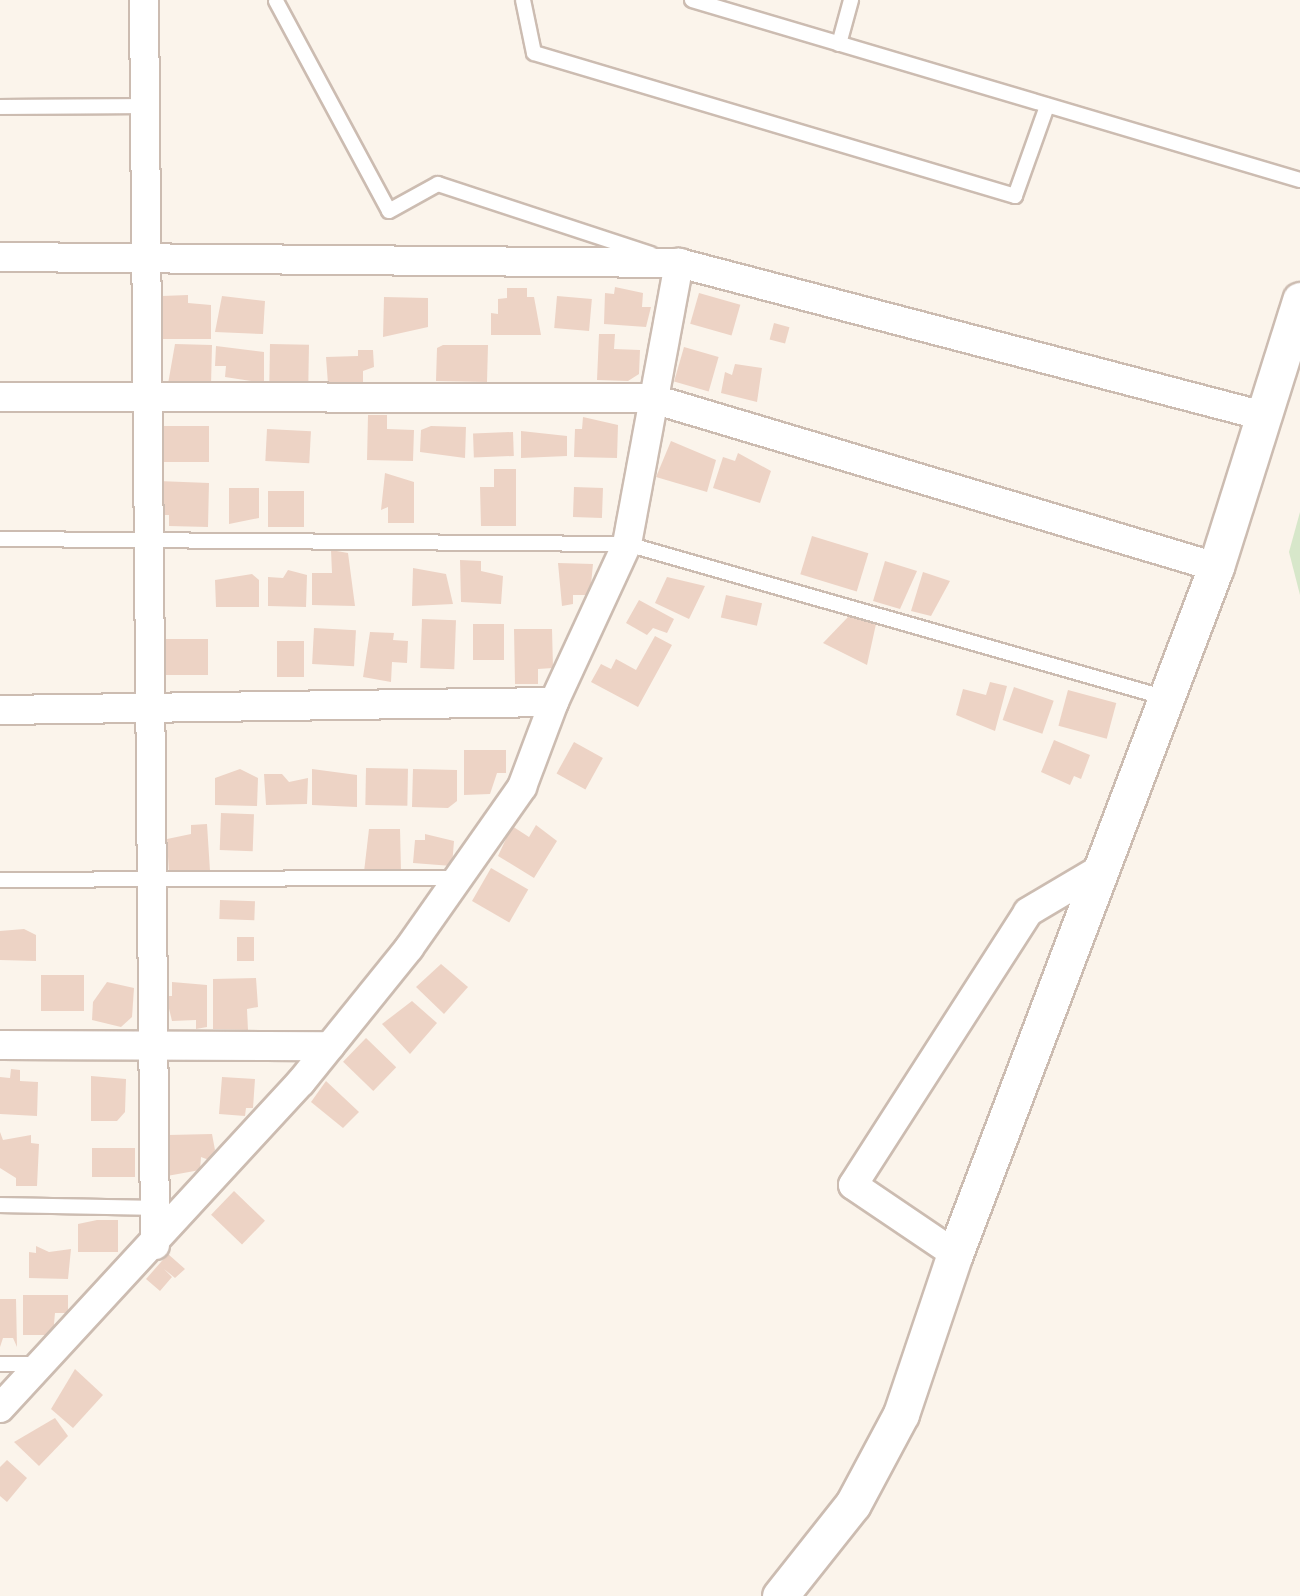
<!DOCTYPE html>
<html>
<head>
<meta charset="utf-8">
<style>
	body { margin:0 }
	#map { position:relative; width:1300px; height:1596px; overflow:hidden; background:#fbf4eb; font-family:Commissioner,sans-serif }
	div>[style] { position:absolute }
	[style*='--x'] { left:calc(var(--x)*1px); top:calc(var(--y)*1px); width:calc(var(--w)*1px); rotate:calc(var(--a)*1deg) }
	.green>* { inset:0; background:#d7e7ca }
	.building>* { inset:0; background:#edd3c5; transform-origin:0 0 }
	.roads { filter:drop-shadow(2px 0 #ccbcb1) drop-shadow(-2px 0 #ccbcb1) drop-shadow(0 2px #ccbcb1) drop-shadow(0 -2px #ccbcb1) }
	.service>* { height:14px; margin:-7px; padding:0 7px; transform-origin:7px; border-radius:7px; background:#fff }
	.minor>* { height:28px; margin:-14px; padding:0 14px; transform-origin:14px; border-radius:14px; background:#fff }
	.tertiary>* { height:35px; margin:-17.5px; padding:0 17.5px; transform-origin:17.5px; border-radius:17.5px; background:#fff }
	span { translate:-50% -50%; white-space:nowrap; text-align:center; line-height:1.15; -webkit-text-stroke:7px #fdf8f1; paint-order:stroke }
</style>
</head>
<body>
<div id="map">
	<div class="green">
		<div style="clip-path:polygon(1300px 512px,1300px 595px,1289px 552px)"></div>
	</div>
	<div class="building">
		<div style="clip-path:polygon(615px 287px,643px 293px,642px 307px,651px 307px,646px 327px,604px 324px,605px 293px,614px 294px)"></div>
		<div style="clip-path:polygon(507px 288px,527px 288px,527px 297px,534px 297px,541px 335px,491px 335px,491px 313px,498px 314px,498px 299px,507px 298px)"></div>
		<div style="left:699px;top:293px;width:43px;height:32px;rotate:16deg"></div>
		<div style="clip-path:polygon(188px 295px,188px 303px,211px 305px,211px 339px,163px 339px,162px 296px)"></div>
		<div style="clip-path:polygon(222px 296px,265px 301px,263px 334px,215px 332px)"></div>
		<div style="left:557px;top:296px;width:35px;height:32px;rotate:5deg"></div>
		<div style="clip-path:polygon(384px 297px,428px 298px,428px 327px,383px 337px)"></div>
		<div style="left:774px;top:323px;width:16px;height:17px;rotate:15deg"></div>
		<div style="clip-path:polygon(599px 334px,615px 334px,614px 349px,640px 350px,639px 374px,628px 381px,597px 380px)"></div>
		<div style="clip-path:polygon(175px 344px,212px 345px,211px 385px,168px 384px)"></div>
		<div style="left:270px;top:344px;width:39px;height:40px;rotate:1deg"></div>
		<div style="clip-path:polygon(443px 345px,488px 345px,487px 382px,436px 381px,437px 348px)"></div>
		<div style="clip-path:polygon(216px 346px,264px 352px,264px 383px,225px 377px,226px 366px,215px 366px)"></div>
		<div style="left:684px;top:347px;width:36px;height:36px;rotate:16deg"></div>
		<div style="clip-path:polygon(358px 350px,373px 350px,374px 367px,363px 371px,363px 383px,328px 384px,326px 357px,358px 356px)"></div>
		<div style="clip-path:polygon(735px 364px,762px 368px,757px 402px,721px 393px,725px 372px,732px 375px)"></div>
		<div style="clip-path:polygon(368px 415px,387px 415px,387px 429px,414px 430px,413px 461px,367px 460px)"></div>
		<div style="clip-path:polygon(583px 417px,618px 425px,617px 458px,574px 457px,575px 429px,582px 429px)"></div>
		<div style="left:163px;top:426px;width:46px;height:36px"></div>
		<div style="clip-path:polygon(431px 426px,466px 427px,465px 458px,420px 452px,421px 430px)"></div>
		<div style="left:267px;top:429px;width:44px;height:32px;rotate:3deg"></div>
		<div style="clip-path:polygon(521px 431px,567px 436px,567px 456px,521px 458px)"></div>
		<div style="left:513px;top:432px;width:24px;height:40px;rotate:88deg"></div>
		<div style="clip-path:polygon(671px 441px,716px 460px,707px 492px,656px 477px)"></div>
		<div style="clip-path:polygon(738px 453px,771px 471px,760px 503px,713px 488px,723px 457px,735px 461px)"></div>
		<div style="clip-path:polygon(494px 469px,516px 469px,516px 526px,481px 526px,480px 487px,494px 487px)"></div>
		<div style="clip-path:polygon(385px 473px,414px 482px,414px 523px,388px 523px,388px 507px,381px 510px)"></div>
		<div style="clip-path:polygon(158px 481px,209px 483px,208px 527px,169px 526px,169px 515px,157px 515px)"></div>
		<div style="left:574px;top:487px;width:29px;height:30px;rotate:2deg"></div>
		<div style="clip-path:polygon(229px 488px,259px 488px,259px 518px,229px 524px)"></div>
		<div style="left:268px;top:491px;width:36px;height:36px"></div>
		<div style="left:812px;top:536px;width:59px;height:40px;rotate:17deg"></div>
		<div style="clip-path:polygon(331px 550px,348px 553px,355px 606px,312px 605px,312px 573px,332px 573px)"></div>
		<div style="clip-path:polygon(460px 560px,481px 561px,481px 571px,503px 576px,501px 604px,461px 602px)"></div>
		<div style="clip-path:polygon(885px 561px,917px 571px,900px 609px,873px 601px)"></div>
		<div style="clip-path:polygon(558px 563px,593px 564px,590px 595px,573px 595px,573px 604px,562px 606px)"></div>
		<div style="clip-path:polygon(413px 568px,446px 574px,453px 604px,412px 606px)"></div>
		<div style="clip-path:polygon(288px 570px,307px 575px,306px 607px,268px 606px,268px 577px,283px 578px)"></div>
		<div style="clip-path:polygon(923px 572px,950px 581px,931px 616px,911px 611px)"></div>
		<div style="clip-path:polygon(252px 574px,259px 580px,259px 607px,216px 607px,215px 580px)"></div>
		<div style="clip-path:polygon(667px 577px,705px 586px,689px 619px,655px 603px)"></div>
		<div style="left:726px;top:595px;width:37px;height:23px;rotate:13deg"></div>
		<div style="clip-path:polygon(639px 600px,674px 619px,667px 633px,653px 628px,647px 635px,626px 623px)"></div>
		<div style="clip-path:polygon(849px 616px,876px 624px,867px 665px,823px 643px)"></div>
		<div style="left:422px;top:619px;width:34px;height:49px;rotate:2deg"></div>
		<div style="left:473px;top:624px;width:31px;height:36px"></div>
		<div style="left:314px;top:628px;width:42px;height:36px;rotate:3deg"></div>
		<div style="clip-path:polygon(514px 629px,552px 629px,553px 668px,538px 669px,538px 684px,515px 684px)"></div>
		<div style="clip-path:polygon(370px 632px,394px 633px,393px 640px,408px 641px,407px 663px,392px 662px,391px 682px,363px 677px)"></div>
		<div style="clip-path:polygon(655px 636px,672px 645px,638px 707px,591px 682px,601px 664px,611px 669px,616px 659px,636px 670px)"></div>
		<div style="left:165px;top:639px;width:43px;height:36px"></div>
		<div style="left:277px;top:641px;width:27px;height:36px"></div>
		<div style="clip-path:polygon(990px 682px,1007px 686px,995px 731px,956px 715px,963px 689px,986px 695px)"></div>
		<div style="left:1014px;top:687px;width:42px;height:35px;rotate:19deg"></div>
		<div style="left:1068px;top:690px;width:50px;height:37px;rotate:15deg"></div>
		<div style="clip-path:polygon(1054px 740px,1090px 755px,1081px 779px,1074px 776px,1070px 785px,1041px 772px)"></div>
		<div style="left:574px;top:742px;width:33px;height:36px;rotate:29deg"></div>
		<div style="clip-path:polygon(464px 750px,506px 750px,506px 773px,497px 773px,490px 794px,464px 795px)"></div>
		<div style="left:366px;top:768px;width:42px;height:37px;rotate:1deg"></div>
		<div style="clip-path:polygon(240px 769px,258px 778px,257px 806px,215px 805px,215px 778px)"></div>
		<div style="clip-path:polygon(312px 769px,357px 775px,357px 807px,312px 805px)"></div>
		<div style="clip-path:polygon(413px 769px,457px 770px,457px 801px,448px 808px,412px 807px)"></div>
		<div style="clip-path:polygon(264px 774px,282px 774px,289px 782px,308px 778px,307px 804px,266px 805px)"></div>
		<div style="left:221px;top:813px;width:33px;height:37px;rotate:2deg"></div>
		<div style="clip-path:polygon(207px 824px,210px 871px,169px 874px,167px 839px,191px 834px,191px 825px)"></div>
		<div style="clip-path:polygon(536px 825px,557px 841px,534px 878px,498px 856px,512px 826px,529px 837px)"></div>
		<div style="clip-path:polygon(369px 829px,400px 829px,401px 871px,364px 872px)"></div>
		<div style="clip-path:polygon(425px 834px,454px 841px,452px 866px,413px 863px,415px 840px,425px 840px)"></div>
		<div style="left:491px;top:868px;width:43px;height:38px;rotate:30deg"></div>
		<div style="left:220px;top:900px;width:35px;height:19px;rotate:2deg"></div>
		<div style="clip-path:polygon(24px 929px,36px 935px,36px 961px,0 960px,0 931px)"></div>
		<div style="left:237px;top:937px;width:17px;height:24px"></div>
		<div style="clip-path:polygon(441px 964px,468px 987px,444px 1014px,416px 987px)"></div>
		<div style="left:41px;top:975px;width:43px;height:36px"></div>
		<div style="clip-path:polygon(256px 978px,258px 1007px,247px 1009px,248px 1030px,213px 1029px,213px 979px)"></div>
		<div style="clip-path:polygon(107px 982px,134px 988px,132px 1017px,121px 1027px,92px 1020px,93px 1002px)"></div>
		<div style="clip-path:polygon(172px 982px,207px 985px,207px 1027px,196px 1029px,196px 1020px,172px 1021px,166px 996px,172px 996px)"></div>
		<div style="clip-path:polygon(412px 1001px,437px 1023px,410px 1054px,382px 1024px)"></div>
		<div style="left:366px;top:1038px;width:42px;height:33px;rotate:44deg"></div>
		<div style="clip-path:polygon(11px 1069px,20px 1070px,20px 1081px,38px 1082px,37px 1116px,0 1114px,0 1077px,10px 1078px)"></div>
		<div style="clip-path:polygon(91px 1076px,126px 1079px,125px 1112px,117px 1121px,91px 1121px)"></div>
		<div style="clip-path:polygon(222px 1077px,255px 1079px,253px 1108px,246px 1108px,245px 1116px,219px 1114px)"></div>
		<div style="clip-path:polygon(326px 1081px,359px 1112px,343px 1128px,311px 1102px)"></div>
		<div style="clip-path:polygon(0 1132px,3px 1140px,31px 1135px,31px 1143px,39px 1144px,37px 1186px,16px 1186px,16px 1178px,0 1168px)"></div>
		<div style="clip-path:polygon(212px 1134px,215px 1150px,209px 1160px,201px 1157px,200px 1170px,167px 1176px,168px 1135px)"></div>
		<div style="left:92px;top:1148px;width:43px;height:29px"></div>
		<div style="left:234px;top:1191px;width:43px;height:33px;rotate:44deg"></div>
		<div style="clip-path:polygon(97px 1220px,118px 1220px,118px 1252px,78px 1252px,78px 1224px)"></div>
		<div style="clip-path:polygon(36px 1246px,49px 1252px,71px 1249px,68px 1279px,29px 1278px,29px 1252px,36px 1253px)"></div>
		<div style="clip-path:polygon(168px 1254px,185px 1269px,175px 1278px,164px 1269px,172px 1277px,160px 1291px,146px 1279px)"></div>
		<div style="clip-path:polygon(23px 1295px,68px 1295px,68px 1313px,55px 1313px,53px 1335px,23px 1335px)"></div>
		<div style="clip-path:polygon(0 1299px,16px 1299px,17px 1347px,13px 1338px,3px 1338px,0 1347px)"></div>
		<div style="clip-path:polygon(75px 1369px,103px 1395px,73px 1428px,51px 1409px)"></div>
		<div style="clip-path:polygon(55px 1418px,68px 1436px,39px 1466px,14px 1442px)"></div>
		<div style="clip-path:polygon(7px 1460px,27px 1478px,7px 1502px,0 1496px,0 1467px)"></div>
	</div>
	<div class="roads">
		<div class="service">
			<div style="--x:523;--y:0;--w:54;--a:78.3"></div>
			<div style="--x:534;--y:53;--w:502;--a:16.56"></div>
			<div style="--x:1015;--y:196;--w:96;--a:-70.4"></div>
			<div style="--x:692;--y:0;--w:634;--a:16.49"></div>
			<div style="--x:276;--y:1;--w:238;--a:61.7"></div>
			<div style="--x:389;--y:211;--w:56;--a:-28.9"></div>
			<div style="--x:438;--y:184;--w:224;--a:18.2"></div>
			<div style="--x:839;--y:44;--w:46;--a:-74.7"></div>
			<div style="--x:0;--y:107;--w:145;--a:-0.4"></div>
			<div style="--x:0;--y:539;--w:627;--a:0.46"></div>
			<div style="--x:627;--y:544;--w:557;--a:15.93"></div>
			<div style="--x:0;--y:880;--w:458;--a:-0.3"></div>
			<div style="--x:0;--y:1205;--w:154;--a:1.1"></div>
			<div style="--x:0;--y:1364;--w:39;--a:0"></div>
		</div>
		<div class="minor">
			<div style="--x:144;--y:0;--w:1245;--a:89.49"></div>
			<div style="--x:0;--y:257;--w:679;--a:0.51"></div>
			<div style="--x:679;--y:263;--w:605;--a:14.66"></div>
			<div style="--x:0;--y:397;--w:650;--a:0.09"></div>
			<div style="--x:650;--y:398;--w:591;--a:16.62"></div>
			<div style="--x:0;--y:710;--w:554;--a:-0.83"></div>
			<div style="--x:554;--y:702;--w:174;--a:-65.2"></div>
			<div style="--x:627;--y:544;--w:286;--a:-79.5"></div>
			<div style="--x:0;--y:1045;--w:330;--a:0.2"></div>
			<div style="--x:955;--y:1254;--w:123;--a:-145.9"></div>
			<div style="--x:853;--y:1185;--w:324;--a:-57.3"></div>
			<div style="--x:1028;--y:912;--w:86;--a:-30.7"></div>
			<div style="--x:0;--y:1408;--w:444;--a:-47.3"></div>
			<div style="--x:301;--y:1082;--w:172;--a:-51.1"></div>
			<div style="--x:409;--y:948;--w:197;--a:-54.9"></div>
			<div style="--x:522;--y:787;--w:91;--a:-69.4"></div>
		</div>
		<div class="tertiary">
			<div style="--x:780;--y:1596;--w:117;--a:-51.6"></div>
			<div style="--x:853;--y:1504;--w:102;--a:-61.9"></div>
			<div style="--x:901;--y:1414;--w:169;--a:-71.4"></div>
			<div style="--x:955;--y:1254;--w:735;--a:-69.2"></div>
			<div style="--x:1216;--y:567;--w:280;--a:-72.5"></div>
		</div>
	</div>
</div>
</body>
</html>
